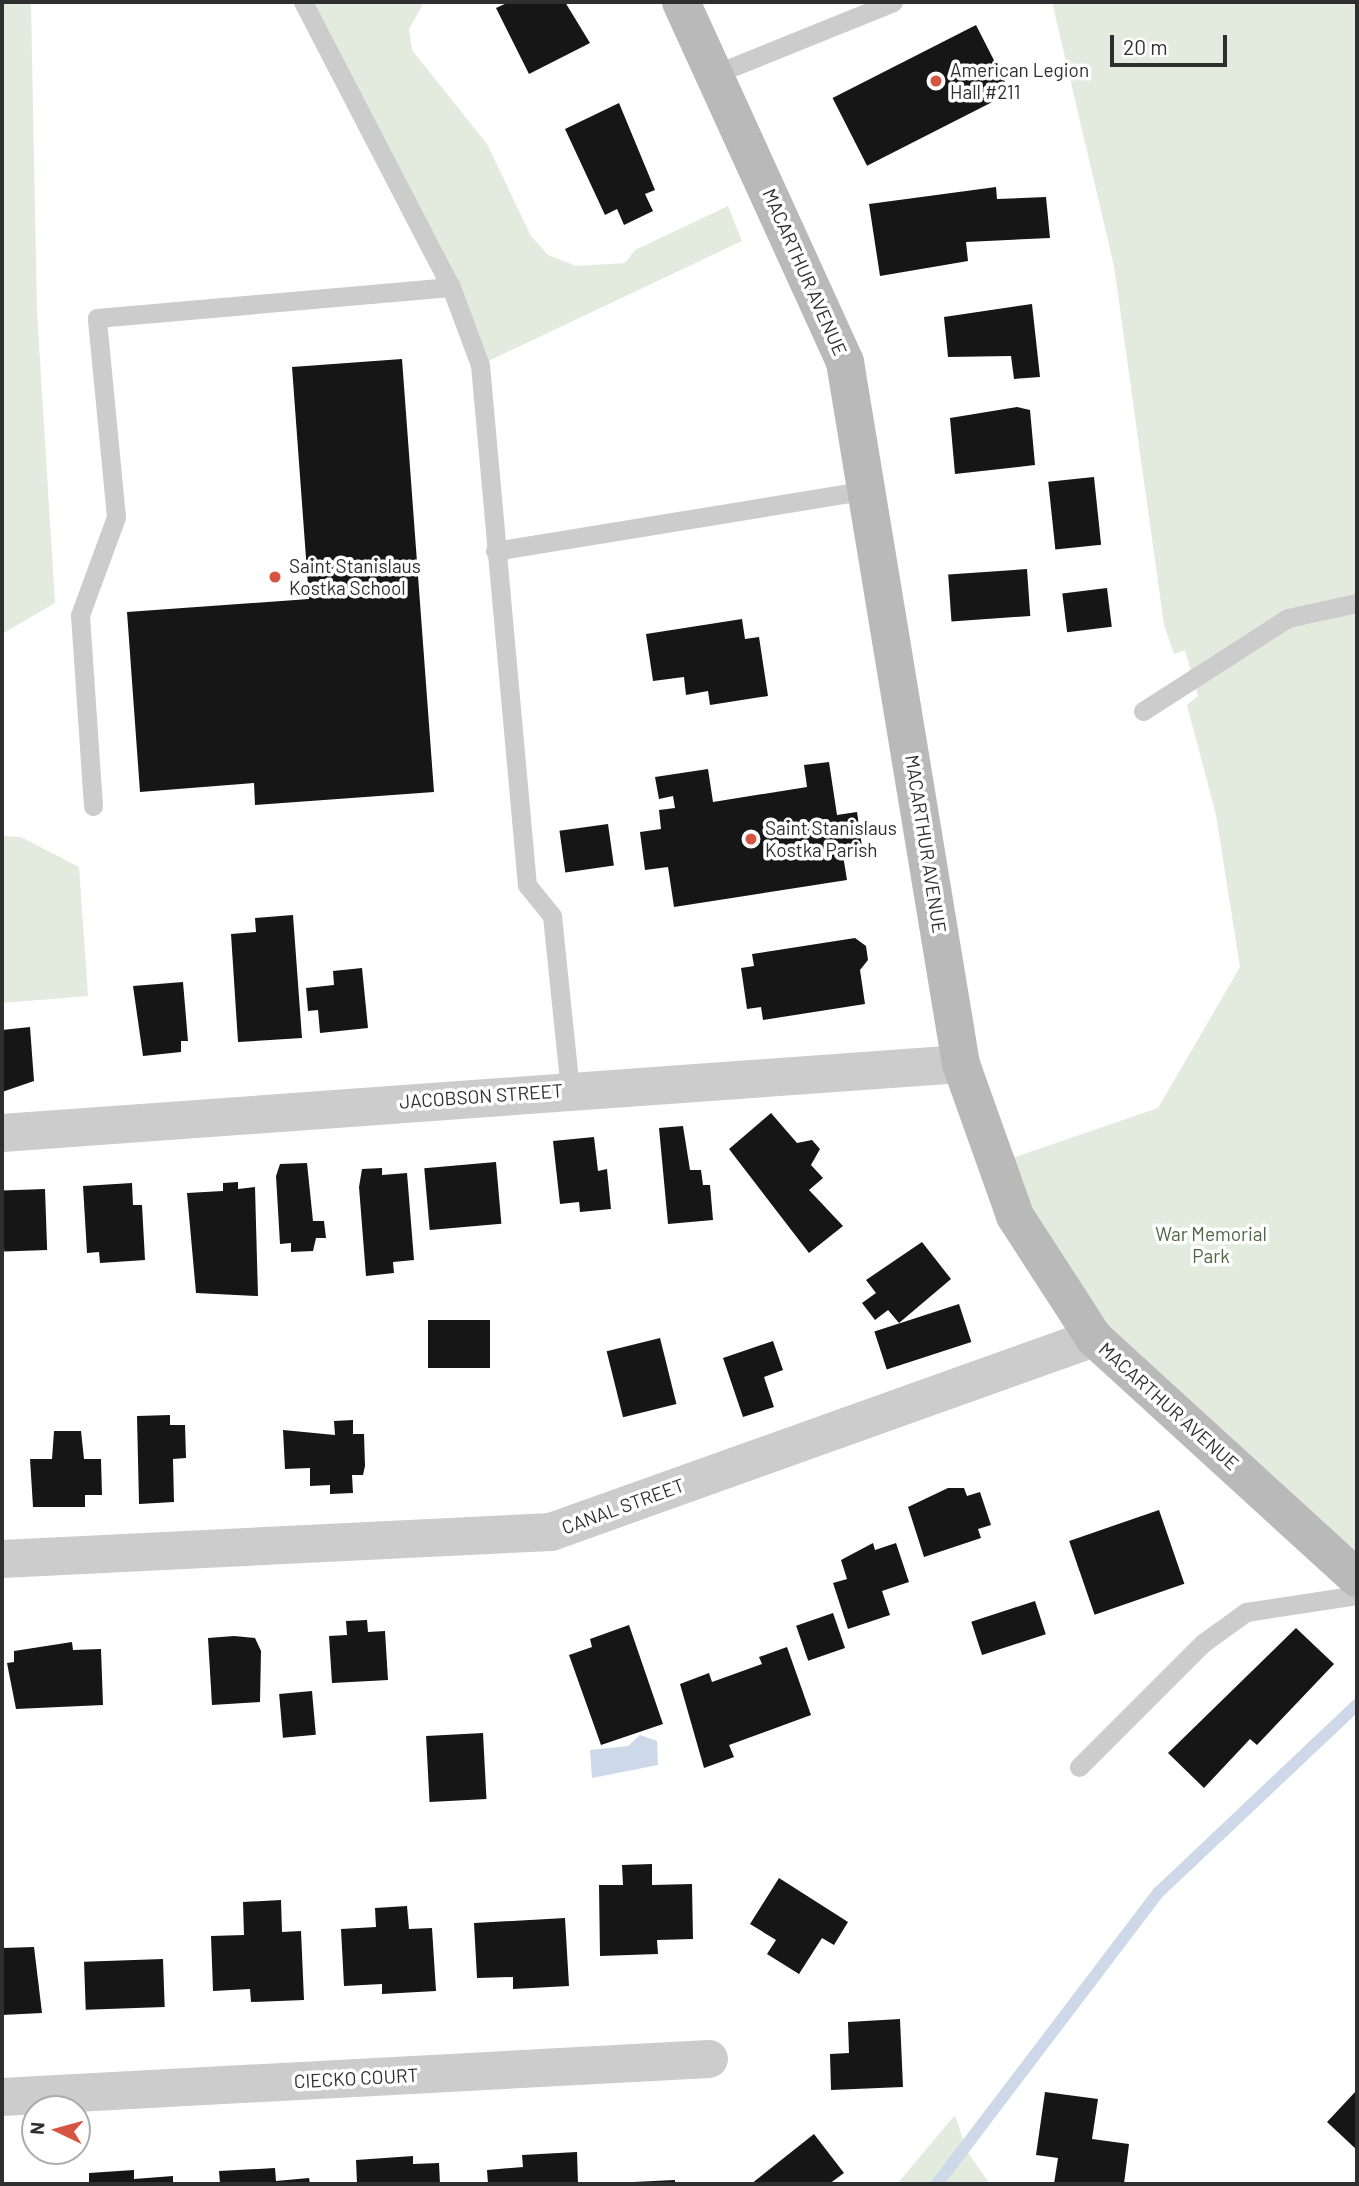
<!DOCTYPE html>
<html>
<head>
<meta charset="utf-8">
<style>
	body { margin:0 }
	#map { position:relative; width:1359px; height:2186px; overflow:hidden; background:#fff; font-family:Barlow,sans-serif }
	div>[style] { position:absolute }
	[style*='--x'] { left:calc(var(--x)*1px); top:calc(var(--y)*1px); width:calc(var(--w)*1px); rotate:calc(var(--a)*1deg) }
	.green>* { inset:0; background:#e3ebdf }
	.water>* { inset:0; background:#cdd8e9 }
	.stream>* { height:12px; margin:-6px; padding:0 6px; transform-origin:6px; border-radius:6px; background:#cdd8e9 }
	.building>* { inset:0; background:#161616; transform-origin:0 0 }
	.lane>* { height:19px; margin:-9.5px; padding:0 9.5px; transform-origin:9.5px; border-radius:9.5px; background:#ccc }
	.street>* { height:38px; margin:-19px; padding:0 19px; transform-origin:19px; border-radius:19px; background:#ccc }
	.secondary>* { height:38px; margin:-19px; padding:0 19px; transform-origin:19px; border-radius:19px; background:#b9b9b9 }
	.dots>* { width:19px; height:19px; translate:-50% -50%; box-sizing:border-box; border:4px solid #fff; border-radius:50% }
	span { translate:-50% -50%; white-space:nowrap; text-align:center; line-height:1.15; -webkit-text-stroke:7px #fff; paint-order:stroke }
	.poi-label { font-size:19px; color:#2f2f2f }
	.left { translate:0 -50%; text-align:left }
	.street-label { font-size:19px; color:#2f2f2f }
	.park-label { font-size:19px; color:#4b6740 }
	.frame { position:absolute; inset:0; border:4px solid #2f2f2f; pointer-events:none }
	.north { position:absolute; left:21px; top:2095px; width:70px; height:70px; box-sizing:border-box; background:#fff; border:2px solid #acacac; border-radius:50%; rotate:275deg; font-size:19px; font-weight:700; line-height:28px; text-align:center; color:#2f2f2f }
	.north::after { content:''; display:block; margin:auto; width:24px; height:32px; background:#d65542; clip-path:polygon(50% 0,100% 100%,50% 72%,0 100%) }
	.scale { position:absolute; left:1110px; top:35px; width:117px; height:32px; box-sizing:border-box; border:4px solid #2f2f2f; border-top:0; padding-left:9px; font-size:21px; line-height:24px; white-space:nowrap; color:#2f2f2f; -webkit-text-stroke:5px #fff; paint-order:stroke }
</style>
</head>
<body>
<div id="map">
	<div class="green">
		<div style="clip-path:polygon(2px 2px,31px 2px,37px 312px,55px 603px,2px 634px)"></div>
		<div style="clip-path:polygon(303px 2px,424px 2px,409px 29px,412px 50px,487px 144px,531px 236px,548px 255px,576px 266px,625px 263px,635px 250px,728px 206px,742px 241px,480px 365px)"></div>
		<div style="clip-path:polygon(1052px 2px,1357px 2px,1357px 1578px,1094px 1338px,995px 1164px,1158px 1108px,1240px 967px,1216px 815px,1187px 705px,1198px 696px,1185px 650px,1174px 654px,1164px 625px,1114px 266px)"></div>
		<div style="clip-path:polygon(2px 836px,21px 837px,79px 867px,88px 996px,2px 1003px)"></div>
		<div style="clip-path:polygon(955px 2115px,967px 2151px,990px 2184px,897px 2184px)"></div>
	</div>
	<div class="water">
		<div style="clip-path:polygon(640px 1735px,657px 1741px,658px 1765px,592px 1778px,590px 1750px,628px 1746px)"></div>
	</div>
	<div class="stream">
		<div style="--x:937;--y:2184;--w:367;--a:-52.8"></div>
		<div style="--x:1159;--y:1892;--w:272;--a:-43.4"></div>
	</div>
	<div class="building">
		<div style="clip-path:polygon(509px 2px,565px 2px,590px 43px,529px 74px,496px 8px)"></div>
		<div style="left:976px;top:25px;width:76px;height:161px;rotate:63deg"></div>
		<div style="clip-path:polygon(619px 103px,655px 190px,645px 194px,653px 211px,624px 225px,617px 209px,605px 215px,565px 129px)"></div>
		<div style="clip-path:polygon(996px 187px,997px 199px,1046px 197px,1050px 238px,966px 242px,968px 261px,880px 276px,869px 204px)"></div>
		<div style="clip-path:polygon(1032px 304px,1040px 377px,1014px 379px,1011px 356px,948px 357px,944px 317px)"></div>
		<div style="clip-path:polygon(402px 359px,434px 792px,255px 805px,254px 783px,140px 792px,127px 612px,309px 599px,292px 367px)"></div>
		<div style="clip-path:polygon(1017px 407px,1030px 410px,1035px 465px,955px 474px,950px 418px)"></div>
		<div style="left:1094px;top:477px;width:68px;height:46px;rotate:84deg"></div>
		<div style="left:1027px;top:569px;width:47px;height:79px;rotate:86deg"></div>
		<div style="left:1107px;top:588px;width:39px;height:45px;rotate:83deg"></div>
		<div style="clip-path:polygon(742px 619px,745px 639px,759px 637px,768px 696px,710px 705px,708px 691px,686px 695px,684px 677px,653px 681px,646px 634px)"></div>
		<div style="clip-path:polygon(829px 762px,837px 815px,857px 812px,862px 846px,842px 849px,847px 880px,674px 907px,668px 867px,645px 870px,640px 832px,661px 829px,659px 810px,675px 808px,673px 796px,659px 799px,655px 777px,708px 769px,713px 802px,807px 787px,804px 765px)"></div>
		<div style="left:608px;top:824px;width:42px;height:49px;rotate:82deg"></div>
		<div style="clip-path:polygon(293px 915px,302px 1038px,238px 1042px,231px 934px,256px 932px,255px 918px)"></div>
		<div style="clip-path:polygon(855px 938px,866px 946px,868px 960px,860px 970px,865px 1004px,763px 1020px,761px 1007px,747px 1009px,741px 968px,754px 966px,752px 954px)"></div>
		<div style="clip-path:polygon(362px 968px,368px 1028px,320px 1033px,318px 1010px,308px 1011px,306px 988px,334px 985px,333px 971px)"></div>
		<div style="clip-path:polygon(183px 982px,188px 1041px,181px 1041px,181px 1052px,143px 1056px,133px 986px)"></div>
		<div style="clip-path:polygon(30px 1027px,34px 1081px,2px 1092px,2px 1030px)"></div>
		<div style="clip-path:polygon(771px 1113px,797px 1143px,812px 1140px,820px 1149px,811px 1165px,823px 1178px,809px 1190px,843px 1226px,809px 1253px,729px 1149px)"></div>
		<div style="clip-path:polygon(683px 1126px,690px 1170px,701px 1170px,703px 1185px,710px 1185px,713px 1220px,668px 1224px,659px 1128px)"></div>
		<div style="clip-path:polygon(594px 1137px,598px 1171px,607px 1169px,611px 1209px,580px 1212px,579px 1202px,560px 1204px,553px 1141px)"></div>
		<div style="left:496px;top:1162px;width:62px;height:72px;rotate:85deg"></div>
		<div style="clip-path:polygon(307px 1163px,313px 1221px,324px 1221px,326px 1238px,316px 1238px,313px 1251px,291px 1252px,291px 1243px,280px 1244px,276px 1176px,280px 1164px)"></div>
		<div style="clip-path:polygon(382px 1168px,382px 1175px,407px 1173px,414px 1260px,393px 1262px,394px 1273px,366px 1276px,359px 1187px,362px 1169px)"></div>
		<div style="clip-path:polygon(238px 1182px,238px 1189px,255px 1187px,258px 1296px,196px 1293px,187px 1193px,223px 1191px,223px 1183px)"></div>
		<div style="clip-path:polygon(132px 1183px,133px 1205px,142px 1205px,145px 1260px,100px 1263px,99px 1252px,87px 1253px,83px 1186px)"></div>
		<div style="left:45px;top:1189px;width:61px;height:43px;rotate:88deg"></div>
		<div style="clip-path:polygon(922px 1242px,951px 1279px,899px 1323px,888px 1310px,875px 1320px,862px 1303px,876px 1293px,866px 1280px)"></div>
		<div style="left:959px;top:1304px;width:40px;height:89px;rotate:72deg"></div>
		<div style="left:490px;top:1320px;width:48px;height:62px;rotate:90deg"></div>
		<div style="left:660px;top:1338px;width:68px;height:55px;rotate:76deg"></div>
		<div style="clip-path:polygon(773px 1341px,783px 1370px,764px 1377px,774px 1407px,743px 1417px,723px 1358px)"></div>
		<div style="clip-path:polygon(170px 1415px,170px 1425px,185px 1425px,186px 1458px,173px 1459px,174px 1502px,139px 1504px,137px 1416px)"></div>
		<div style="clip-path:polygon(353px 1420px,353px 1434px,364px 1434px,365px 1466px,363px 1475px,352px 1475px,353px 1493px,330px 1494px,330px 1485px,310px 1486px,310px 1468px,285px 1469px,283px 1430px,335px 1435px,334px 1421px)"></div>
		<div style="clip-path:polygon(54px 1431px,81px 1431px,84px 1459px,101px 1459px,102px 1495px,85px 1495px,85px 1507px,33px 1507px,30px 1459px,52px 1459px)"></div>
		<div style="clip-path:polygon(948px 1488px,964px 1488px,967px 1496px,980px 1492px,991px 1525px,978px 1529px,981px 1538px,924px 1557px,908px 1507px)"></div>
		<div style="left:1159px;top:1510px;width:78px;height:95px;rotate:71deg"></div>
		<div style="clip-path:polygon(873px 1543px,875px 1550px,896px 1543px,909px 1582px,882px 1591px,890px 1615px,848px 1629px,833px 1583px,847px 1579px,841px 1560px)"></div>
		<div style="left:1035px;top:1601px;width:35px;height:67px;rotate:72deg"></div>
		<div style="left:833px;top:1613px;width:37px;height:39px;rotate:71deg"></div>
		<div style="clip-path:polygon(367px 1620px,368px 1632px,385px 1631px,388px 1680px,332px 1683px,329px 1636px,347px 1635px,346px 1621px)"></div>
		<div style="clip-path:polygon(629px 1625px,663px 1724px,601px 1745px,569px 1655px,592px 1647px,590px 1639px)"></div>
		<div style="clip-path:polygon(1296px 1628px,1334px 1664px,1257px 1745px,1250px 1739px,1204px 1788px,1168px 1753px)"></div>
		<div style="clip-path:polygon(234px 1636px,255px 1638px,261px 1651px,260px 1702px,212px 1705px,208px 1638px)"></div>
		<div style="clip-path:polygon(72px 1642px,73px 1650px,101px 1649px,103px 1705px,16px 1709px,7px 1663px,14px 1662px,14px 1651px)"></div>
		<div style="clip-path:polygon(787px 1647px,811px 1715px,729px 1745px,734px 1757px,704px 1768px,680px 1684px,709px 1673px,712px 1682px,762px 1664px,759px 1657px)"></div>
		<div style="left:312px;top:1691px;width:44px;height:33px;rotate:85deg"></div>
		<div style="left:483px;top:1733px;width:66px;height:57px;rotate:87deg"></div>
		<div style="clip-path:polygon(652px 1864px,652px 1885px,692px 1884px,693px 1939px,657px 1940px,658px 1954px,600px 1956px,599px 1885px,623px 1885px,622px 1865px)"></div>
		<div style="clip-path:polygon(779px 1878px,848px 1922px,834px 1945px,822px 1938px,799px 1974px,767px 1954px,776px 1940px,750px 1924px)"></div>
		<div style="clip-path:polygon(281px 1900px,282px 1932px,301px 1931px,304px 2000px,251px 2002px,250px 1989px,213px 1991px,211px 1936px,244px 1935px,243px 1902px)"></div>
		<div style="clip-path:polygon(407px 1906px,409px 1929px,432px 1928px,436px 1991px,382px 1994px,382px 1984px,344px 1986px,341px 1929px,376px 1927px,375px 1908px)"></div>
		<div style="clip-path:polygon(565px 1918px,569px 1986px,513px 1989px,513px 1977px,477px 1978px,474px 1923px)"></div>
		<div style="clip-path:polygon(34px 1947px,42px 2013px,2px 2015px,2px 1948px)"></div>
		<div style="left:163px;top:1959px;width:48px;height:79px;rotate:88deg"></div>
		<div style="clip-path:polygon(900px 2019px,903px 2087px,831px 2090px,830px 2054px,849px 2053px,848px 2022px)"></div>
		<div style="clip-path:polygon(1357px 2090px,1357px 2150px,1327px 2122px)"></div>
		<div style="clip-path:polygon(1045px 2092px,1098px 2099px,1092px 2139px,1129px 2144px,1124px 2184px,1054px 2184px,1058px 2158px,1036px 2155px)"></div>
		<div style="clip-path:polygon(814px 2134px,844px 2173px,829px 2184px,751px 2184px)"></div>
		<div style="clip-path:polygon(577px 2152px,578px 2184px,488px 2184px,487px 2170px,523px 2167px,522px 2155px)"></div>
		<div style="clip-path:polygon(413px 2156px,413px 2164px,439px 2163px,440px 2184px,357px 2184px,356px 2160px)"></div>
		<div style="clip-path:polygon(275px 2168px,276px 2181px,309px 2178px,310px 2184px,220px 2184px,219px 2171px)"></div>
		<div style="clip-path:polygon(134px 2170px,134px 2179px,173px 2176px,173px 2184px,89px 2184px,89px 2173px)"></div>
		<div style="clip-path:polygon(675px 2180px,675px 2184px,633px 2184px,633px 2182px)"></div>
	</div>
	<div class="lane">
		<div style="--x:303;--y:2;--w:321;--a:62.6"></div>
		<div style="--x:451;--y:287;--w:83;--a:69.6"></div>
		<div style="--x:480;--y:365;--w:522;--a:84.84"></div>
		<div style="--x:527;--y:885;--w:40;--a:51"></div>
		<div style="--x:552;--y:916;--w:174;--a:84.1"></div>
		<div style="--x:715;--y:74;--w:192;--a:-22"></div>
		<div style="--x:495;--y:551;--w:377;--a:-9.3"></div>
		<div style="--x:1143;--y:711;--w:172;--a:-32.7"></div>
		<div style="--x:1288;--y:618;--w:71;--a:-12.3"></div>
		<div style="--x:93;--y:806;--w:191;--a:-93.9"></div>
		<div style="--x:80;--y:615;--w:104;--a:-69.8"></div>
		<div style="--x:116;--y:517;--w:200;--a:-95.5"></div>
		<div style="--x:97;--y:318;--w:355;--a:-5"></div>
		<div style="--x:1079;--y:1767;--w:175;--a:-45"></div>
		<div style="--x:1203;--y:1643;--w:53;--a:-35.8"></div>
		<div style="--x:1246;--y:1612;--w:112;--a:-8.7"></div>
	</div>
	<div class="street">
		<div style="--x:2;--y:1133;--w:961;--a:-4.12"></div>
		<div style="--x:2;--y:1559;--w:550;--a:-2.82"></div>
		<div style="--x:551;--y:1532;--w:577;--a:-19.66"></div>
		<div style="--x:2;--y:2097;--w:708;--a:-3.08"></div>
	</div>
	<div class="secondary">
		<div style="--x:681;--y:2;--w:396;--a:65.5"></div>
		<div style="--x:845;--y:362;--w:712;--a:80.62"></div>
		<div style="--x:961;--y:1064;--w:161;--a:70.4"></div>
		<div style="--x:1015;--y:1216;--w:145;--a:57.1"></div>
		<div style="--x:1094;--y:1338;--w:356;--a:42.4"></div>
	</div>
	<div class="dots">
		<div style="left:936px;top:81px;background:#d65542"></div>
		<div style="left:275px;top:577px;background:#d65542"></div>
		<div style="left:751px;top:839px;background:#d65542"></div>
	</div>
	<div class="poi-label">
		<span class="left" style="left:950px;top:81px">American Legion<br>Hall #211</span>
		<span class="left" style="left:289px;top:577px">Saint Stanislaus<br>Kostka School</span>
		<span class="left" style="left:765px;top:839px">Saint Stanislaus<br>Kostka Parish</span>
	</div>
	<div class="street-label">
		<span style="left:805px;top:272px;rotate:66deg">MACARTHUR AVENUE</span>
		<span style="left:926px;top:844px;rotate:81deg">MACARTHUR AVENUE</span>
		<span style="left:481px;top:1096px;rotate:-4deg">JACOBSON STREET</span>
		<span style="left:1169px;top:1406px;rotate:42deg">MACARTHUR AVENUE</span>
		<span style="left:623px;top:1506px;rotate:-20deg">CANAL STREET</span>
		<span style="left:356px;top:2078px;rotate:-3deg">CIECKO COURT</span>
	</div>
	<div class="park-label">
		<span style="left:1211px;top:1245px">War Memorial<br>Park</span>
	</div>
	<div class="frame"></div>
	<div class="north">N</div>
	<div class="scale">20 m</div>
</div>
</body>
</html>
